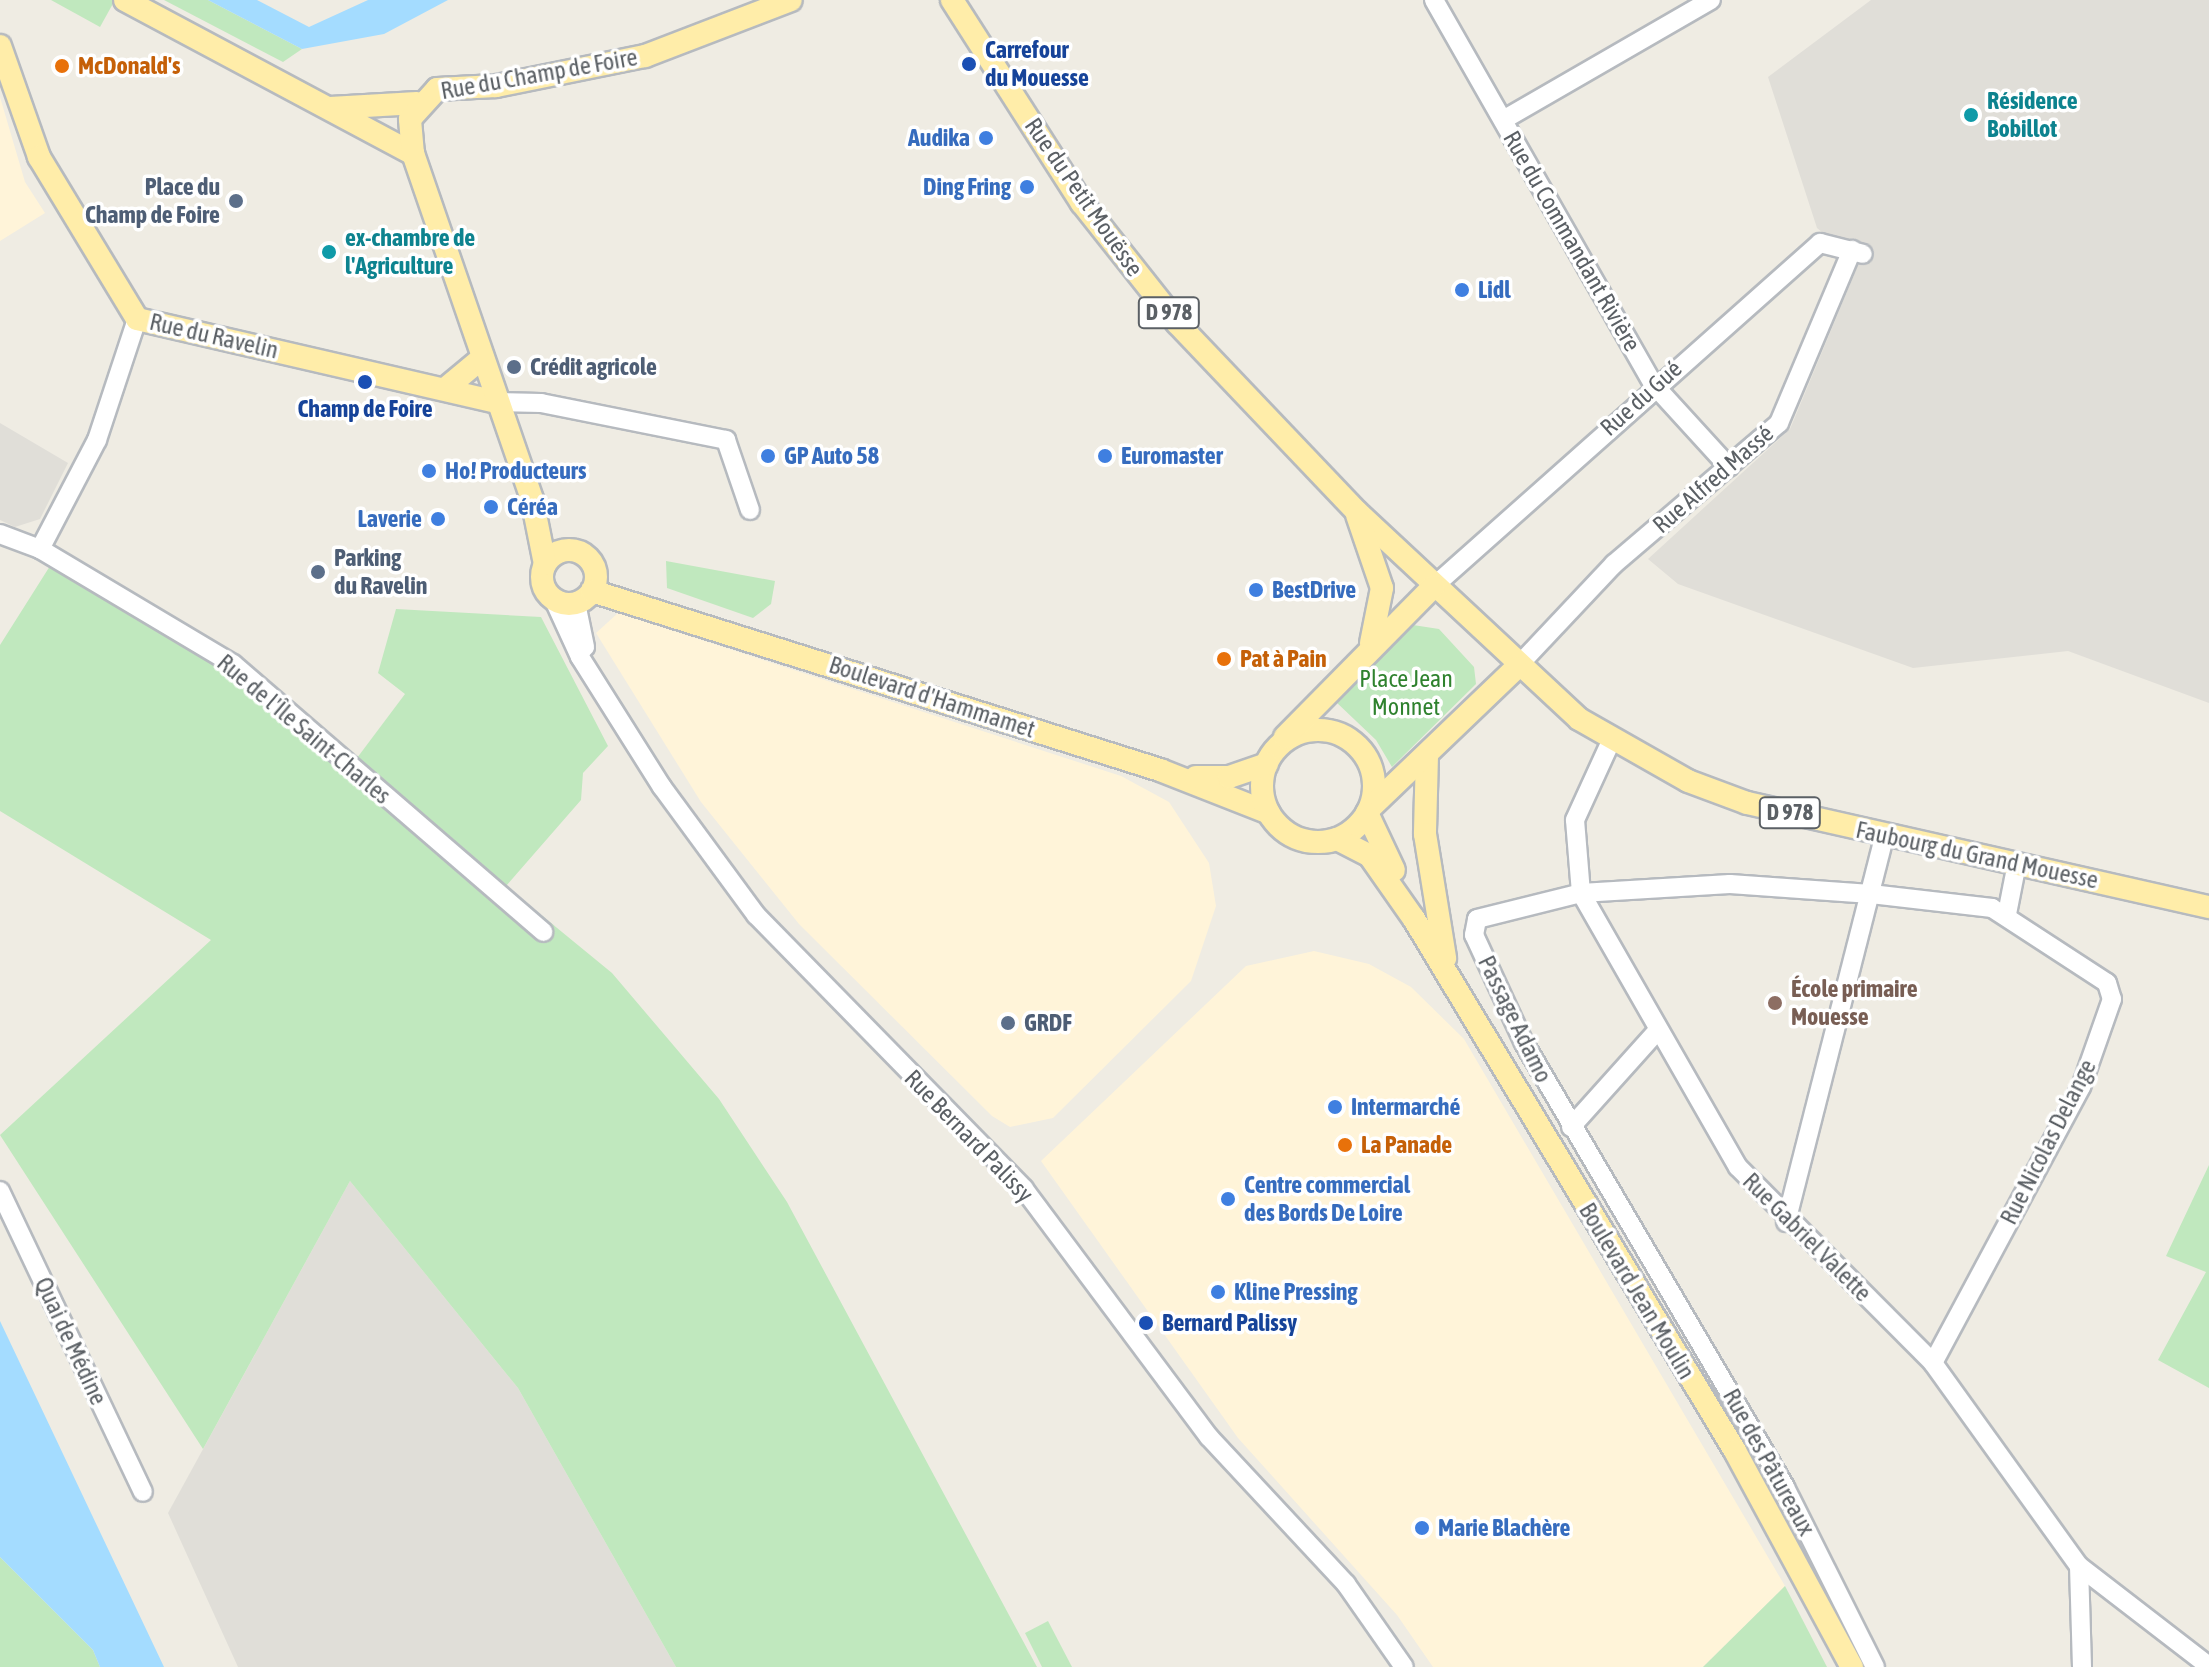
<!DOCTYPE html>
<html>
<head>
<meta charset="utf-8">
<style>
	body { margin:0 }
	#map { position:relative; width:2209px; height:1667px; overflow:hidden; background:#efece3; font-family:"Asap Condensed",sans-serif }
	div>[style] { position:absolute }
	[style*='--x'] { left:calc(var(--x)*1px); top:calc(var(--y)*1px); width:calc(var(--w)*1px); rotate:calc(var(--a)*1deg) }
	.commercial>* { inset:0; background:#fff4d9 }
	.industrial>* { inset:0; background:#e0ded8 }
	.green>* { inset:0; background:#c0e8be }
	.water>* { inset:0; background:#a4dcff }
	.roads { filter:drop-shadow(2px 0 #b6babf) drop-shadow(-2px 0 #b6babf) drop-shadow(0 2px #b6babf) drop-shadow(0 -2px #b6babf) }
	.minor>* { height:18px; margin:-9px; padding:0 9px; transform-origin:9px; border-radius:9px; background:#fff }
	.major>* { height:22px; margin:-11px; padding:0 11px; transform-origin:11px; border-radius:11px; background:#ffeda9 }
	.major>.ring { margin:-11px; padding:0; box-sizing:content-box; background:none; border:22px solid #ffeda9; border-radius:50% }
	.dots>* { width:22px; height:22px; translate:-50% -50%; box-sizing:border-box; border:4px solid #fff; border-radius:50% }
	span { translate:-50% -50%; white-space:nowrap; text-align:center; line-height:1.15; -webkit-text-stroke:7px #fff; paint-order:stroke }
	.shield-label span { padding:2px 6px; background:#fff; border:2px solid; border-radius:6px; -webkit-text-stroke-width:0 }
	.shield-label { font-size:22px; color:#5b6065; font-weight:700 }
	.transit-label { font-size:24px; color:#164399; font-weight:700 }
	.left { translate:0 -50%; text-align:left }
	.food-label { font-size:24px; color:#c56008; font-weight:700 }
	.street-label { font-size:24px; color:#5b6065 }
	.culture-label { font-size:24px; color:#0d838f; font-weight:700 }
	.shop-label { font-size:24px; color:#366cbe; font-weight:700 }
	.right { translate:-100% -50%; text-align:right }
	.service-label { font-size:24px; color:#4e5e75; font-weight:700 }
	.park-label { font-size:24px; color:#2f822e }
	.education-label { font-size:24px; color:#785e54; font-weight:700 }
</style>
</head>
<body>
<div id="map">
	<div class="commercial">
		<div style="clip-path:polygon(0 97px,25px 182px,45px 213px,0 241px)"></div>
		<div style="clip-path:polygon(618px 613px,1121px 776px,1169px 802px,1209px 863px,1216px 906px,1191px 981px,1053px 1118px,1010px 1127px,992px 1116px,799px 924px,701px 802px,596px 633px)"></div>
		<div style="clip-path:polygon(1314px 951px,1369px 964px,1411px 987px,1464px 1039px,1785px 1586px,1703px 1667px,1433px 1667px,1397px 1615px,1238px 1438px,1041px 1161px,1246px 966px)"></div>
	</div>
	<div class="industrial">
		<div style="clip-path:polygon(1871px 0,2209px 0,2209px 703px,2068px 651px,1913px 668px,1678px 584px,1648px 559px,1790px 429px,1859px 263px,1817px 228px,1768px 77px)"></div>
		<div style="clip-path:polygon(0 423px,68px 463px,40px 519px,15px 527px,0 520px)"></div>
		<div style="clip-path:polygon(350px 1181px,518px 1388px,676px 1667px,238px 1667px,168px 1513px)"></div>
	</div>
	<div class="green">
		<div style="clip-path:polygon(51px 0,115px 0,100px 27px)"></div>
		<div style="clip-path:polygon(164px 0,208px 0,302px 49px,283px 62px)"></div>
		<div style="clip-path:polygon(666px 561px,775px 581px,771px 604px,753px 618px,667px 588px)"></div>
		<div style="clip-path:polygon(50px 566px,235px 677px,348px 770px,405px 694px,378px 673px,396px 609px,541px 617px,608px 746px,583px 773px,581px 800px,506px 886px,612px 973px,719px 1099px,787px 1202px,1037px 1667px,676px 1667px,518px 1388px,350px 1181px,203px 1449px,0 1135px,211px 940px,0 811px,0 645px)"></div>
		<div style="clip-path:polygon(1413px 625px,1439px 629px,1474px 667px,1476px 684px,1392px 767px,1376px 740px,1335px 701px)"></div>
		<div style="clip-path:polygon(2209px 1165px,2209px 1388px,2158px 1360px,2206px 1272px,2166px 1256px)"></div>
		<div style="clip-path:polygon(0 1557px,93px 1650px,100px 1667px,0 1667px)"></div>
		<div style="clip-path:polygon(1785px 1586px,1827px 1667px,1703px 1667px)"></div>
		<div style="clip-path:polygon(1048px 1621px,1072px 1667px,1042px 1667px,1025px 1633px)"></div>
	</div>
	<div class="water">
		<div style="clip-path:polygon(208px 0,257px 0,309px 27px,368px 0,448px 0,384px 34px,302px 49px)"></div>
		<div style="clip-path:polygon(0 1321px,164px 1667px,100px 1667px,93px 1650px,0 1557px)"></div>
	</div>
	<div class="roads">
		<div class="minor">
			<div style="--x:1434;--y:0;--w:443;--a:60.3"></div>
			<div style="--x:1654;--y:385;--w:111;--a:47.6"></div>
			<div style="--x:1503;--y:120;--w:240;--a:-30"></div>
			<div style="--x:496;--y:402;--w:45;--a:1.3"></div>
			<div style="--x:541;--y:403;--w:189;--a:11.3"></div>
			<div style="--x:726;--y:440;--w:74;--a:71.1"></div>
			<div style="--x:0;--y:534;--w:43;--a:20.6"></div>
			<div style="--x:40;--y:549;--w:225;--a:30.8"></div>
			<div style="--x:233;--y:664;--w:410;--a:40.8"></div>
			<div style="--x:40;--y:549;--w:123;--a:-62.4"></div>
			<div style="--x:97;--y:440;--w:127;--a:-71.7"></div>
			<div style="--x:1433;--y:587;--w:518;--a:-41.63"></div>
			<div style="--x:1820;--y:243;--w:44;--a:14.3"></div>
			<div style="--x:553;--y:598;--w:65;--a:65.4"></div>
			<div style="--x:580;--y:657;--w:154;--a:57.8"></div>
			<div style="--x:662;--y:787;--w:159;--a:53.7"></div>
			<div style="--x:756;--y:915;--w:383;--a:45.6"></div>
			<div style="--x:1024;--y:1189;--w:309;--a:53.3"></div>
			<div style="--x:1209;--y:1437;--w:201;--a:47"></div>
			<div style="--x:1346;--y:1584;--w:101;--a:55.1"></div>
			<div style="--x:576;--y:603;--w:45;--a:78.4"></div>
			<div style="--x:1516;--y:668;--w:143;--a:-46.7"></div>
			<div style="--x:1614;--y:564;--w:217;--a:-40.5"></div>
			<div style="--x:1779;--y:423;--w:188;--a:-67.1"></div>
			<div style="--x:1612;--y:739;--w:89;--a:114.6"></div>
			<div style="--x:1575;--y:820;--w:73;--a:85.3"></div>
			<div style="--x:1581;--y:893;--w:316;--a:60.2"></div>
			<div style="--x:1738;--y:1167;--w:276;--a:45.1"></div>
			<div style="--x:1933;--y:1363;--w:250;--a:54.3"></div>
			<div style="--x:2079;--y:1566;--w:101;--a:88.3"></div>
			<div style="--x:2007;--y:914;--w:52;--a:-78.9"></div>
			<div style="--x:1571;--y:1127;--w:129;--a:-48.1"></div>
			<div style="--x:0;--y:1191;--w:333;--a:64.6"></div>
			<div style="--x:1786;--y:1222;--w:400;--a:-75.7"></div>
			<div style="--x:2079;--y:1566;--w:164;--a:37.6"></div>
			<div style="--x:1875;--y:1667;--w:201;--a:-116.6"></div>
			<div style="--x:1785;--y:1487;--w:515;--a:-120.45"></div>
			<div style="--x:1524;--y:1043;--w:119;--a:-114.8"></div>
			<div style="--x:1474;--y:935;--w:16;--a:-79"></div>
			<div style="--x:1477;--y:919;--w:107;--a:-14"></div>
			<div style="--x:1581;--y:893;--w:149;--a:-3.5"></div>
			<div style="--x:1730;--y:884;--w:141;--a:4.1"></div>
			<div style="--x:1871;--y:894;--w:122;--a:6.6"></div>
			<div style="--x:1992;--y:908;--w:137;--a:33.1"></div>
			<div style="--x:2107;--y:983;--w:17;--a:73"></div>
			<div style="--x:2112;--y:999;--w:93;--a:109.4"></div>
			<div style="--x:2081;--y:1087;--w:313;--a:118.2"></div>
		</div>
		<div class="major">
			<div style="--x:125;--y:0;--w:327;--a:28.1"></div>
			<div style="--x:952;--y:0;--w:241;--a:57.4"></div>
			<div style="--x:1082;--y:203;--w:153;--a:51.6"></div>
			<div style="--x:1177;--y:323;--w:260;--a:46.4"></div>
			<div style="--x:1356;--y:511;--w:305;--a:43"></div>
			<div style="--x:1579;--y:719;--w:125;--a:29.6"></div>
			<div style="--x:1688;--y:781;--w:63;--a:20.4"></div>
			<div style="--x:1747;--y:803;--w:474;--a:12.7"></div>
			<div style="--x:0;--y:46;--w:118;--a:70.6"></div>
			<div style="--x:39;--y:157;--w:189;--a:58.8"></div>
			<div style="--x:137;--y:319;--w:368;--a:13"></div>
			<div style="--x:330;--y:108;--w:87;--a:-3.3"></div>
			<div style="--x:445;--y:389;--w:47;--a:-39.8"></div>
			<div style="--x:1357;--y:515;--w:77;--a:71.1"></div>
			<div style="--x:1382;--y:588;--w:56;--a:101.3"></div>
			<div class="ring" style="left:542px;top:550px;width:32px;height:32px"></div>
			<div style="--x:545;--y:564;--w:66;--a:-101.3"></div>
			<div style="--x:532;--y:499;--w:365;--a:-109"></div>
			<div style="--x:413;--y:154;--w:35;--a:-95"></div>
			<div style="--x:410;--y:119;--w:40;--a:-48"></div>
			<div style="--x:437;--y:89;--w:59;--a:-2.9"></div>
			<div style="--x:496;--y:86;--w:152;--a:-11.4"></div>
			<div style="--x:645;--y:56;--w:156;--a:-21"></div>
			<div style="--x:592;--y:591;--w:596;--a:17.49"></div>
			<div style="--x:1160;--y:770;--w:117;--a:21.5"></div>
			<div class="ring" style="left:1262px;top:730px;width:90px;height:90px"></div>
			<div style="--x:1285;--y:737;--w:211;--a:-45.4"></div>
			<div style="--x:1427;--y:755;--w:79;--a:91.5"></div>
			<div style="--x:1425;--y:834;--w:126;--a:80.8"></div>
			<div style="--x:1196;--y:777;--w:33;--a:0"></div>
			<div style="--x:1229;--y:777;--w:40;--a:-18.9"></div>
			<div style="--x:1370;--y:808;--w:202;--a:-43.8"></div>
			<div style="--x:1367;--y:813;--w:63;--a:64.7"></div>
			<div style="--x:1337;--y:839;--w:36;--a:27"></div>
			<div style="--x:1369;--y:855;--w:78;--a:54.9"></div>
			<div style="--x:1414;--y:919;--w:621;--a:58.89"></div>
			<div style="--x:1735;--y:1451;--w:246;--a:61.6"></div>
		</div>
	</div>
	<div class="dots">
		<div style="left:969px;top:64px;background:#1a4fb4"></div>
		<div style="left:62px;top:66px;background:#e8710a"></div>
		<div style="left:1971px;top:115px;background:#0f9aa8"></div>
		<div style="left:986px;top:138px;background:#3f7fe0"></div>
		<div style="left:1027px;top:187px;background:#3f7fe0"></div>
		<div style="left:236px;top:201px;background:#5c6f8a"></div>
		<div style="left:329px;top:252px;background:#0f9aa8"></div>
		<div style="left:1462px;top:290px;background:#3f7fe0"></div>
		<div style="left:514px;top:367px;background:#5c6f8a"></div>
		<div style="left:365px;top:382px;background:#1a4fb4"></div>
		<div style="left:768px;top:456px;background:#3f7fe0"></div>
		<div style="left:1105px;top:456px;background:#3f7fe0"></div>
		<div style="left:429px;top:471px;background:#3f7fe0"></div>
		<div style="left:491px;top:507px;background:#3f7fe0"></div>
		<div style="left:438px;top:519px;background:#3f7fe0"></div>
		<div style="left:318px;top:572px;background:#5c6f8a"></div>
		<div style="left:1256px;top:590px;background:#3f7fe0"></div>
		<div style="left:1224px;top:659px;background:#e8710a"></div>
		<div style="left:1775px;top:1003px;background:#8d6e63"></div>
		<div style="left:1008px;top:1023px;background:#5c6f8a"></div>
		<div style="left:1335px;top:1107px;background:#3f7fe0"></div>
		<div style="left:1345px;top:1145px;background:#e8710a"></div>
		<div style="left:1228px;top:1199px;background:#3f7fe0"></div>
		<div style="left:1218px;top:1292px;background:#3f7fe0"></div>
		<div style="left:1146px;top:1323px;background:#1a4fb4"></div>
		<div style="left:1422px;top:1528px;background:#3f7fe0"></div>
	</div>
	<div class="shield-label">
		<span style="left:1169px;top:313px">D 978</span>
		<span style="left:1790px;top:813px">D 978</span>
	</div>
	<div class="transit-label">
		<span class="left" style="left:985px;top:64px">Carrefour<br>du Mouesse</span>
		<span style="left:365px;top:409px">Champ de Foire</span>
		<span class="left" style="left:1162px;top:1323px">Bernard Palissy</span>
	</div>
	<div class="food-label">
		<span class="left" style="left:78px;top:66px">McDonald's</span>
		<span class="left" style="left:1240px;top:659px">Pat à Pain</span>
		<span class="left" style="left:1361px;top:1145px">La Panade</span>
	</div>
	<div class="street-label">
		<span style="left:539px;top:74px;rotate:-10deg">Rue du Champ de Foire</span>
		<span style="left:1084px;top:197px;rotate:55deg">Rue du Petit Mouësse</span>
		<span style="left:1572px;top:241px;rotate:60deg">Rue du Commandant Rivière</span>
		<span style="left:214px;top:336px;rotate:13deg">Rue du Ravelin</span>
		<span style="left:1641px;top:398px;rotate:-42deg">Rue du Gué</span>
		<span style="left:1713px;top:479px;rotate:-41deg">Rue Alfred Massé</span>
		<span style="left:932px;top:697px;rotate:18deg">Boulevard d'Hammamet</span>
		<span style="left:304px;top:729px;rotate:40deg">Rue de l'Île Saint-Charles</span>
		<span style="left:1977px;top:855px;rotate:12deg">Faubourg du Grand Mouesse</span>
		<span style="left:1515px;top:1019px;rotate:64deg">Passage Adamo</span>
		<span style="left:969px;top:1136px;rotate:46deg">Rue Bernard Palissy</span>
		<span style="left:2048px;top:1142px;rotate:-63deg">Rue Nicolas Delange</span>
		<span style="left:1807px;top:1237px;rotate:45deg">Rue Gabriel Valette</span>
		<span style="left:1637px;top:1291px;rotate:59deg">Boulevard Jean Moulin</span>
		<span style="left:71px;top:1341px;rotate:65deg">Quai de Médine</span>
		<span style="left:1769px;top:1462px;rotate:61deg">Rue des Pâtureaux</span>
	</div>
	<div class="culture-label">
		<span class="left" style="left:1987px;top:115px">Résidence<br>Bobillot</span>
		<span class="left" style="left:345px;top:252px">ex-chambre de<br>l'Agriculture</span>
	</div>
	<div class="shop-label">
		<span class="right" style="left:970px;top:138px">Audika</span>
		<span class="right" style="left:1011px;top:187px">Ding Fring</span>
		<span class="left" style="left:1478px;top:290px">Lidl</span>
		<span class="left" style="left:784px;top:456px">GP Auto 58</span>
		<span class="left" style="left:1121px;top:456px">Euromaster</span>
		<span class="left" style="left:445px;top:471px">Ho! Producteurs</span>
		<span class="left" style="left:507px;top:507px">Céréa</span>
		<span class="right" style="left:422px;top:519px">Laverie</span>
		<span class="left" style="left:1272px;top:590px">BestDrive</span>
		<span class="left" style="left:1351px;top:1107px">Intermarché</span>
		<span class="left" style="left:1244px;top:1199px">Centre commercial<br>des Bords De Loire</span>
		<span class="left" style="left:1234px;top:1292px">Kline Pressing</span>
		<span class="left" style="left:1438px;top:1528px">Marie Blachère</span>
	</div>
	<div class="service-label">
		<span class="right" style="left:220px;top:201px">Place du<br>Champ de Foire</span>
		<span class="left" style="left:530px;top:367px">Crédit agricole</span>
		<span class="left" style="left:334px;top:572px">Parking<br>du Ravelin</span>
		<span class="left" style="left:1024px;top:1023px">GRDF</span>
	</div>
	<div class="park-label">
		<span style="left:1406px;top:693px">Place Jean<br>Monnet</span>
	</div>
	<div class="education-label">
		<span class="left" style="left:1791px;top:1003px">École primaire<br>Mouesse</span>
	</div>
</div>
</body>
</html>
